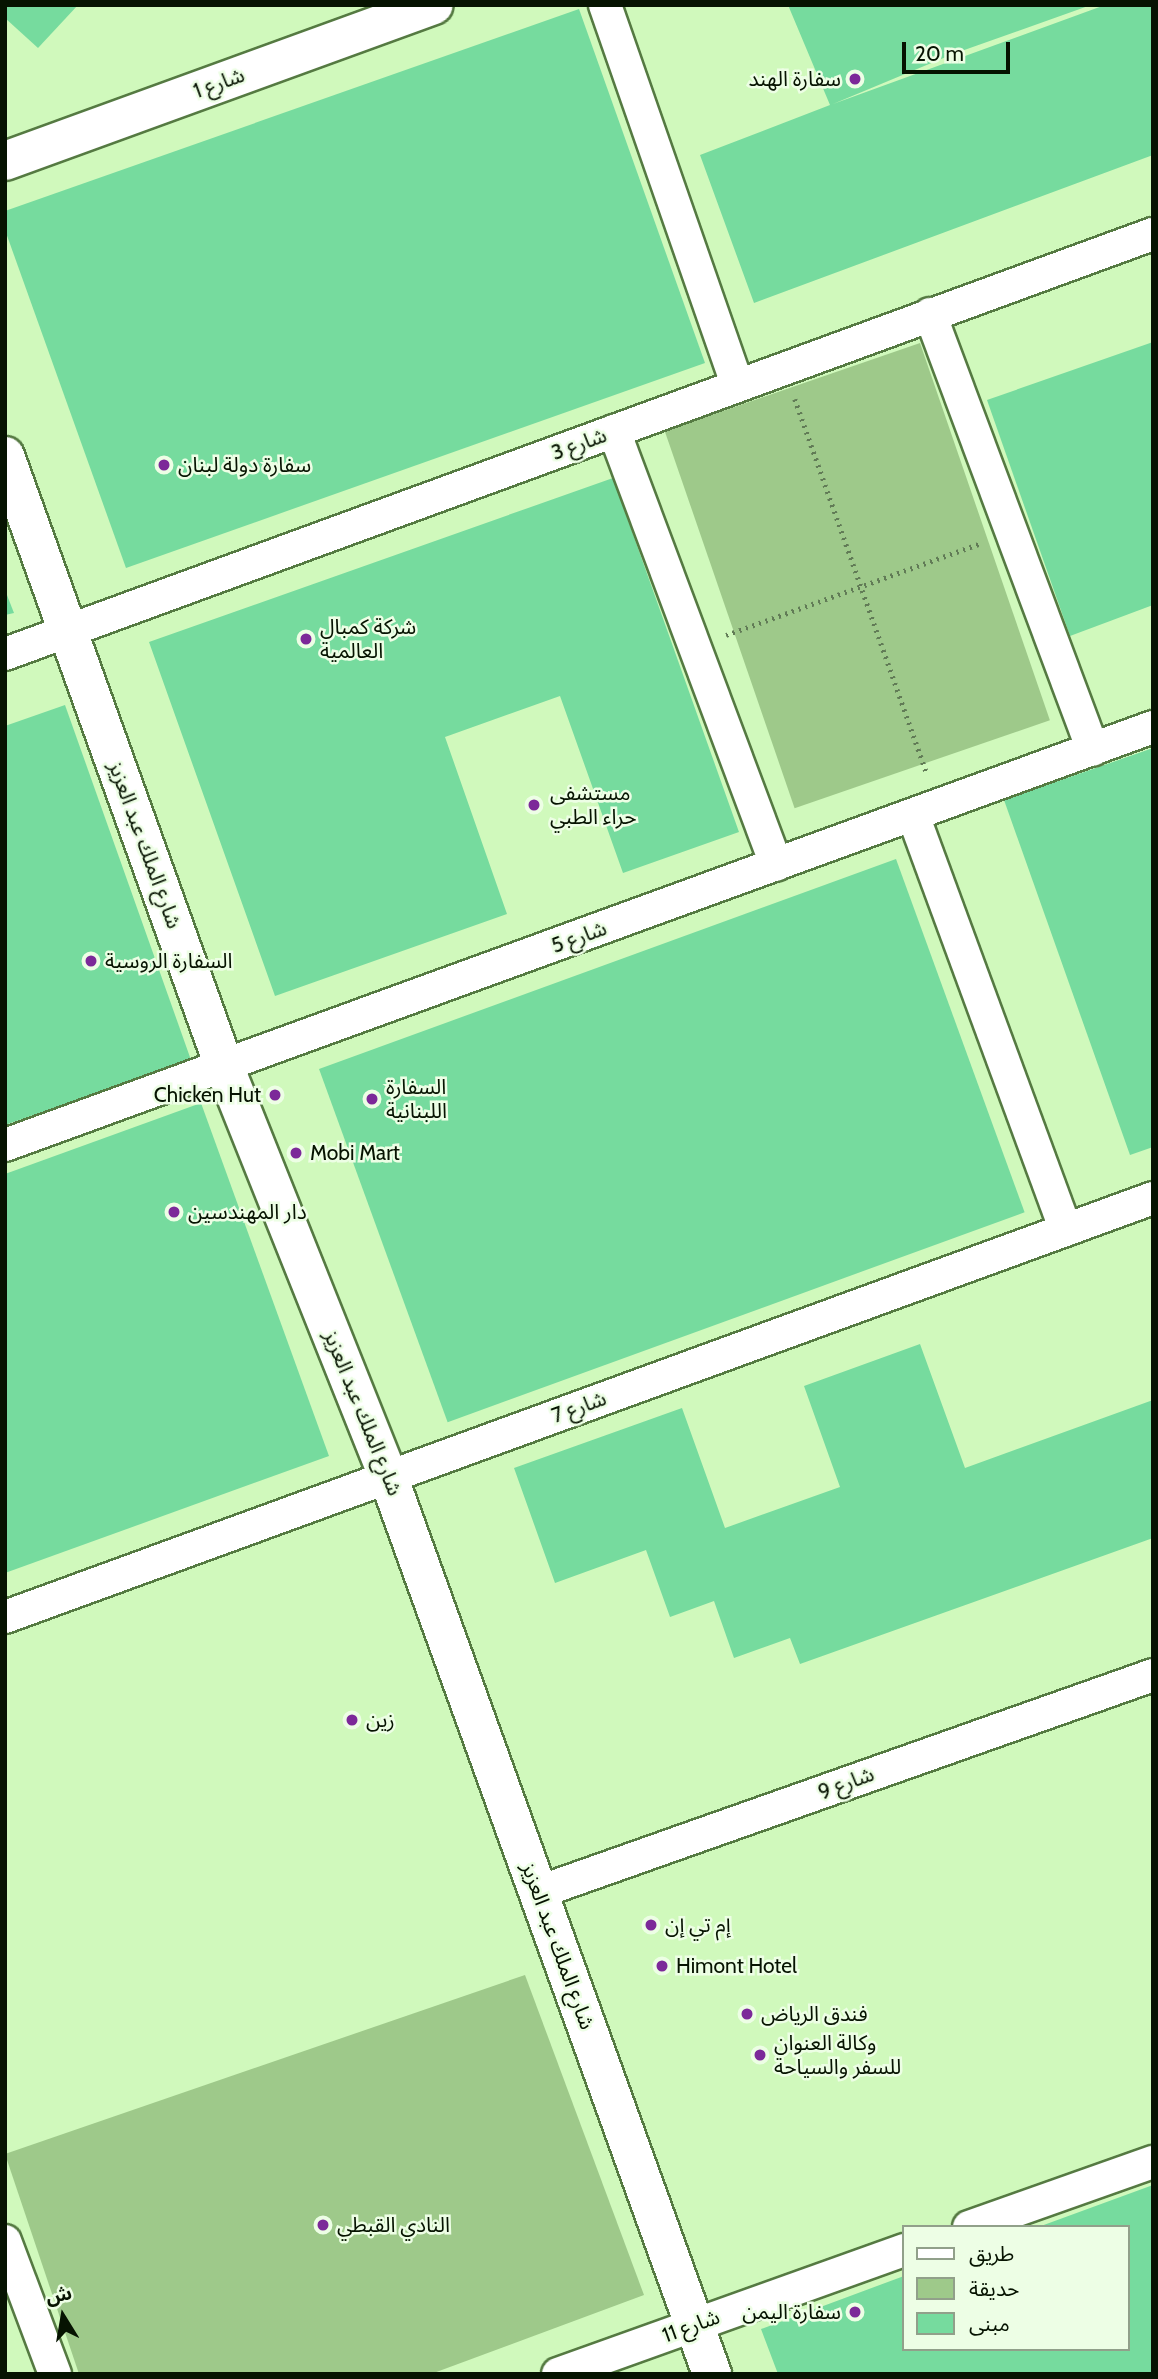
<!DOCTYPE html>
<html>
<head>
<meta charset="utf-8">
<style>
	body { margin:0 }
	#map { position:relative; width:1158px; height:2379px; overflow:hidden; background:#d0f9bc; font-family:Cabin,"Noto Sans Arabic",sans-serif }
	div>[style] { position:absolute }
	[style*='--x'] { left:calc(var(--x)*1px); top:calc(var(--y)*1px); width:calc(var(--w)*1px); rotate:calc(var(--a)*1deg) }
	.green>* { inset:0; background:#9ec98a; transform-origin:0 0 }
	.building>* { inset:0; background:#76db9e; transform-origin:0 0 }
	.path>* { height:4.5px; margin-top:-2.25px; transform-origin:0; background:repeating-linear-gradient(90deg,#617b56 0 2px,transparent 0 7px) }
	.roads { filter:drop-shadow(2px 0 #557a42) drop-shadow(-2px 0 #557a42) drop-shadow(0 2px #557a42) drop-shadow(0 -2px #557a42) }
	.minor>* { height:32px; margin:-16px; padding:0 16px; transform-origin:16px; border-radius:16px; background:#fff }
	.tertiary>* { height:38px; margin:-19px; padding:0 19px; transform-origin:19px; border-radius:19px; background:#fff }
	.dots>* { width:19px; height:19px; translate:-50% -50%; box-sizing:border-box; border:4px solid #edfee5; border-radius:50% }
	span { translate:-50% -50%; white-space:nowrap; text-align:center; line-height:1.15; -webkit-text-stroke:5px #edfee5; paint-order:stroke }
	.poi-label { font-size:21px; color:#061301 }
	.right { translate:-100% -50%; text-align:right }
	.left { translate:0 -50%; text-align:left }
	.street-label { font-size:21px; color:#061301 }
	.frame { position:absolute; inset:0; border:7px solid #061301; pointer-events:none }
	.legend { position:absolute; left:902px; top:2225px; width:228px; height:126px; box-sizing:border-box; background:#edfee5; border:2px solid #91a08a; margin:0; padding:9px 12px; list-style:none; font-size:21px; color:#061301 }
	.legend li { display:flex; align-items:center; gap:14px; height:35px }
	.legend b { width:35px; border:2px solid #91a08a }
	.north { position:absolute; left:28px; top:2281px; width:70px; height:70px; -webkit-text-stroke:5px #edfee5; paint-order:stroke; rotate:349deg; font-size:19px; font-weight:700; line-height:28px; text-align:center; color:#061301 }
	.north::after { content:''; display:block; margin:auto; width:24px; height:32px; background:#061301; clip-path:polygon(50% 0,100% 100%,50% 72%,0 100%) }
	.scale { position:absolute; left:902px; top:42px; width:108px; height:32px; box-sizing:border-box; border:4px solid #061301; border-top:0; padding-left:9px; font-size:21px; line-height:24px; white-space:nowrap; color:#061301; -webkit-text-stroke:5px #edfee5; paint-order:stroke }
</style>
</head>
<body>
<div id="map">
	<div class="green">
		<div style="left:920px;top:343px;width:399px;height:270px;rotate:71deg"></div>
		<div style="clip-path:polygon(525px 1975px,644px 2295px,431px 2374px,79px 2374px,5px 2154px)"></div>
	</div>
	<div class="building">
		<div style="clip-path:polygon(5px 5px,78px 5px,38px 48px,5px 18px)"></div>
		<div style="clip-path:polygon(788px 5px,1091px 5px,953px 54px,833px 104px,1105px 5px,1153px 5px,1153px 155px,754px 303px,700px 155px,830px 105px)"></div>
		<div style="clip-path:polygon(579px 9px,705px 363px,126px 568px,5px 230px,5px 211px)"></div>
		<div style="clip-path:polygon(1153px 342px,1153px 605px,1070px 636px,987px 400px)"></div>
		<div style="clip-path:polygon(613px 478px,739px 832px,623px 873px,560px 696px,445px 737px,507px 914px,275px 996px,149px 642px)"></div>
		<div style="clip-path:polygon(5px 590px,14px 613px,5px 615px)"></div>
		<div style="clip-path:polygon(65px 705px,191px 1060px,5px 1125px,5px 726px)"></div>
		<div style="clip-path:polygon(1153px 748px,1153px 1147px,1130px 1155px,1004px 800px)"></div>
		<div style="left:896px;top:859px;width:376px;height:614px;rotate:70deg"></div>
		<div style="clip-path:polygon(201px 1103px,329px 1456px,5px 1573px,5px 1174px)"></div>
		<div style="clip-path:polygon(920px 1344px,965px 1468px,1153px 1400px,1153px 1538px,800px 1664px,790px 1638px,734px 1658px,714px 1601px,670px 1617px,646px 1550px,555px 1583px,514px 1468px,682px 1408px,725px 1528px,840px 1487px,804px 1386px)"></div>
		<div style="clip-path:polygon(1153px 2185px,1153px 2374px,778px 2374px,761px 2329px,904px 2276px,904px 2349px,1128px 2349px,1128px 2227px,1041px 2226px)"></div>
	</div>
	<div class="path">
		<div style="--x:795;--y:399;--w:398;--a:70.6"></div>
		<div style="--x:726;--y:635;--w:271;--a:-19.8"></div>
	</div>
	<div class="roads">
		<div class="minor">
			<div style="--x:605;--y:5;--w:400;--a:70.8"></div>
			<div style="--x:930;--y:314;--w:465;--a:69.5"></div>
			<div style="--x:614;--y:431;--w:463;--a:69.5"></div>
			<div style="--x:5;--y:654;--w:1222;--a:-20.1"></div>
			<div style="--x:913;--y:815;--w:442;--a:69.8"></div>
			<div style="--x:5;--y:1145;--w:1222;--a:-20.01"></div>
			<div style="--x:5;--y:1617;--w:1222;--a:-20.05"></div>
			<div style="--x:539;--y:1892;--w:651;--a:-19.46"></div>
			<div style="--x:969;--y:2227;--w:195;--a:-19.5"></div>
			<div style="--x:5;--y:2241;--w:142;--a:69.4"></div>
			<div style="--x:558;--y:2374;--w:368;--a:-19.7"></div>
		</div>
		<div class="tertiary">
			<div style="--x:5;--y:161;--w:456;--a:-20"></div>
			<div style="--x:5;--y:456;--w:648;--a:70.25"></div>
			<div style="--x:224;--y:1066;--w:442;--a:68.2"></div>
			<div style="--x:388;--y:1476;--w:955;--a:70.16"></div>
		</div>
	</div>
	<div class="dots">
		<div style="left:855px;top:79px;background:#7c2999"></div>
		<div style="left:164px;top:465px;background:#7c2999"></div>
		<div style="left:306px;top:639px;background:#7c2999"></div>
		<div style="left:534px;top:805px;background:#7c2999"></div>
		<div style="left:91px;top:961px;background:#7c2999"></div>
		<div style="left:275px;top:1095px;background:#7c2999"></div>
		<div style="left:372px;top:1099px;background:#7c2999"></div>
		<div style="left:296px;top:1153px;background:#7c2999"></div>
		<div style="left:174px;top:1212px;background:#7c2999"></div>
		<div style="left:352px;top:1720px;background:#7c2999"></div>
		<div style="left:651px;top:1925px;background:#7c2999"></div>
		<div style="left:662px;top:1966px;background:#7c2999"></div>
		<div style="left:747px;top:2014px;background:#7c2999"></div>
		<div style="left:760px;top:2055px;background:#7c2999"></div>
		<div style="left:323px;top:2225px;background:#7c2999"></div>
		<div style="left:855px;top:2312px;background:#7c2999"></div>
	</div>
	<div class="poi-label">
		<span class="right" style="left:841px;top:79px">سفارة الهند</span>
		<span class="left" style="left:178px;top:465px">سفارة دولة لبنان</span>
		<span class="left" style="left:320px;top:639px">شركة كمبال<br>العالمية</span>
		<span class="left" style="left:550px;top:805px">مستشفى<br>حراء الطبي</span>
		<span class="left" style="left:105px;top:961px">السفارة الروسية</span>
		<span class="left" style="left:386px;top:1099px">السفارة<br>اللبنانية</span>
		<span class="right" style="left:261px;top:1095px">Chicken Hut</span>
		<span class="left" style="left:310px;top:1153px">Mobi Mart</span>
		<span class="left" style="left:188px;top:1212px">دار المهندسين</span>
		<span class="left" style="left:366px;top:1720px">زين</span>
		<span class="left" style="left:665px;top:1925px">إم تي إن</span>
		<span class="left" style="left:676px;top:1966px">Himont Hotel</span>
		<span class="left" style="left:761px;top:2014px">فندق الرياض</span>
		<span class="left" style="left:774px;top:2055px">وكالة العنوان<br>للسفر والسياحة</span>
		<span class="left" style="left:337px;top:2225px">النادي القبطي</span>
		<span class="right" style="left:841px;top:2312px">سفارة اليمن</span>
	</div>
	<div class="street-label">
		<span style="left:219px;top:83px;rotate:-20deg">شارع 1</span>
		<span style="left:579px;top:444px;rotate:-20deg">شارع 3</span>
		<span style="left:145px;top:845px;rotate:70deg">شارع الملك عبد العزيز</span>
		<span style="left:579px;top:937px;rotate:-20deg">شارع 5</span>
		<span style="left:579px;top:1407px;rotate:-20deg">شارع 7</span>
		<span style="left:363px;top:1413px;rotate:68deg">شارع الملك عبد العزيز</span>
		<span style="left:846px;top:1783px;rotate:-20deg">شارع 9</span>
		<span style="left:558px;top:1946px;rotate:70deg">شارع الملك عبد العزيز</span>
		<span style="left:691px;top:2326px;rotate:-20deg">شارع 11</span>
	</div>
	<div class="frame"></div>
	<ul class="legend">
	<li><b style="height:9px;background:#fff"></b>طريق</li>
	<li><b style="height:19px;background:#9ec98a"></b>حديقة</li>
	<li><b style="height:19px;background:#76db9e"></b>مبنى</li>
	</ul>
	<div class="north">ش</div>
	<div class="scale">20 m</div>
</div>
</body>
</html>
